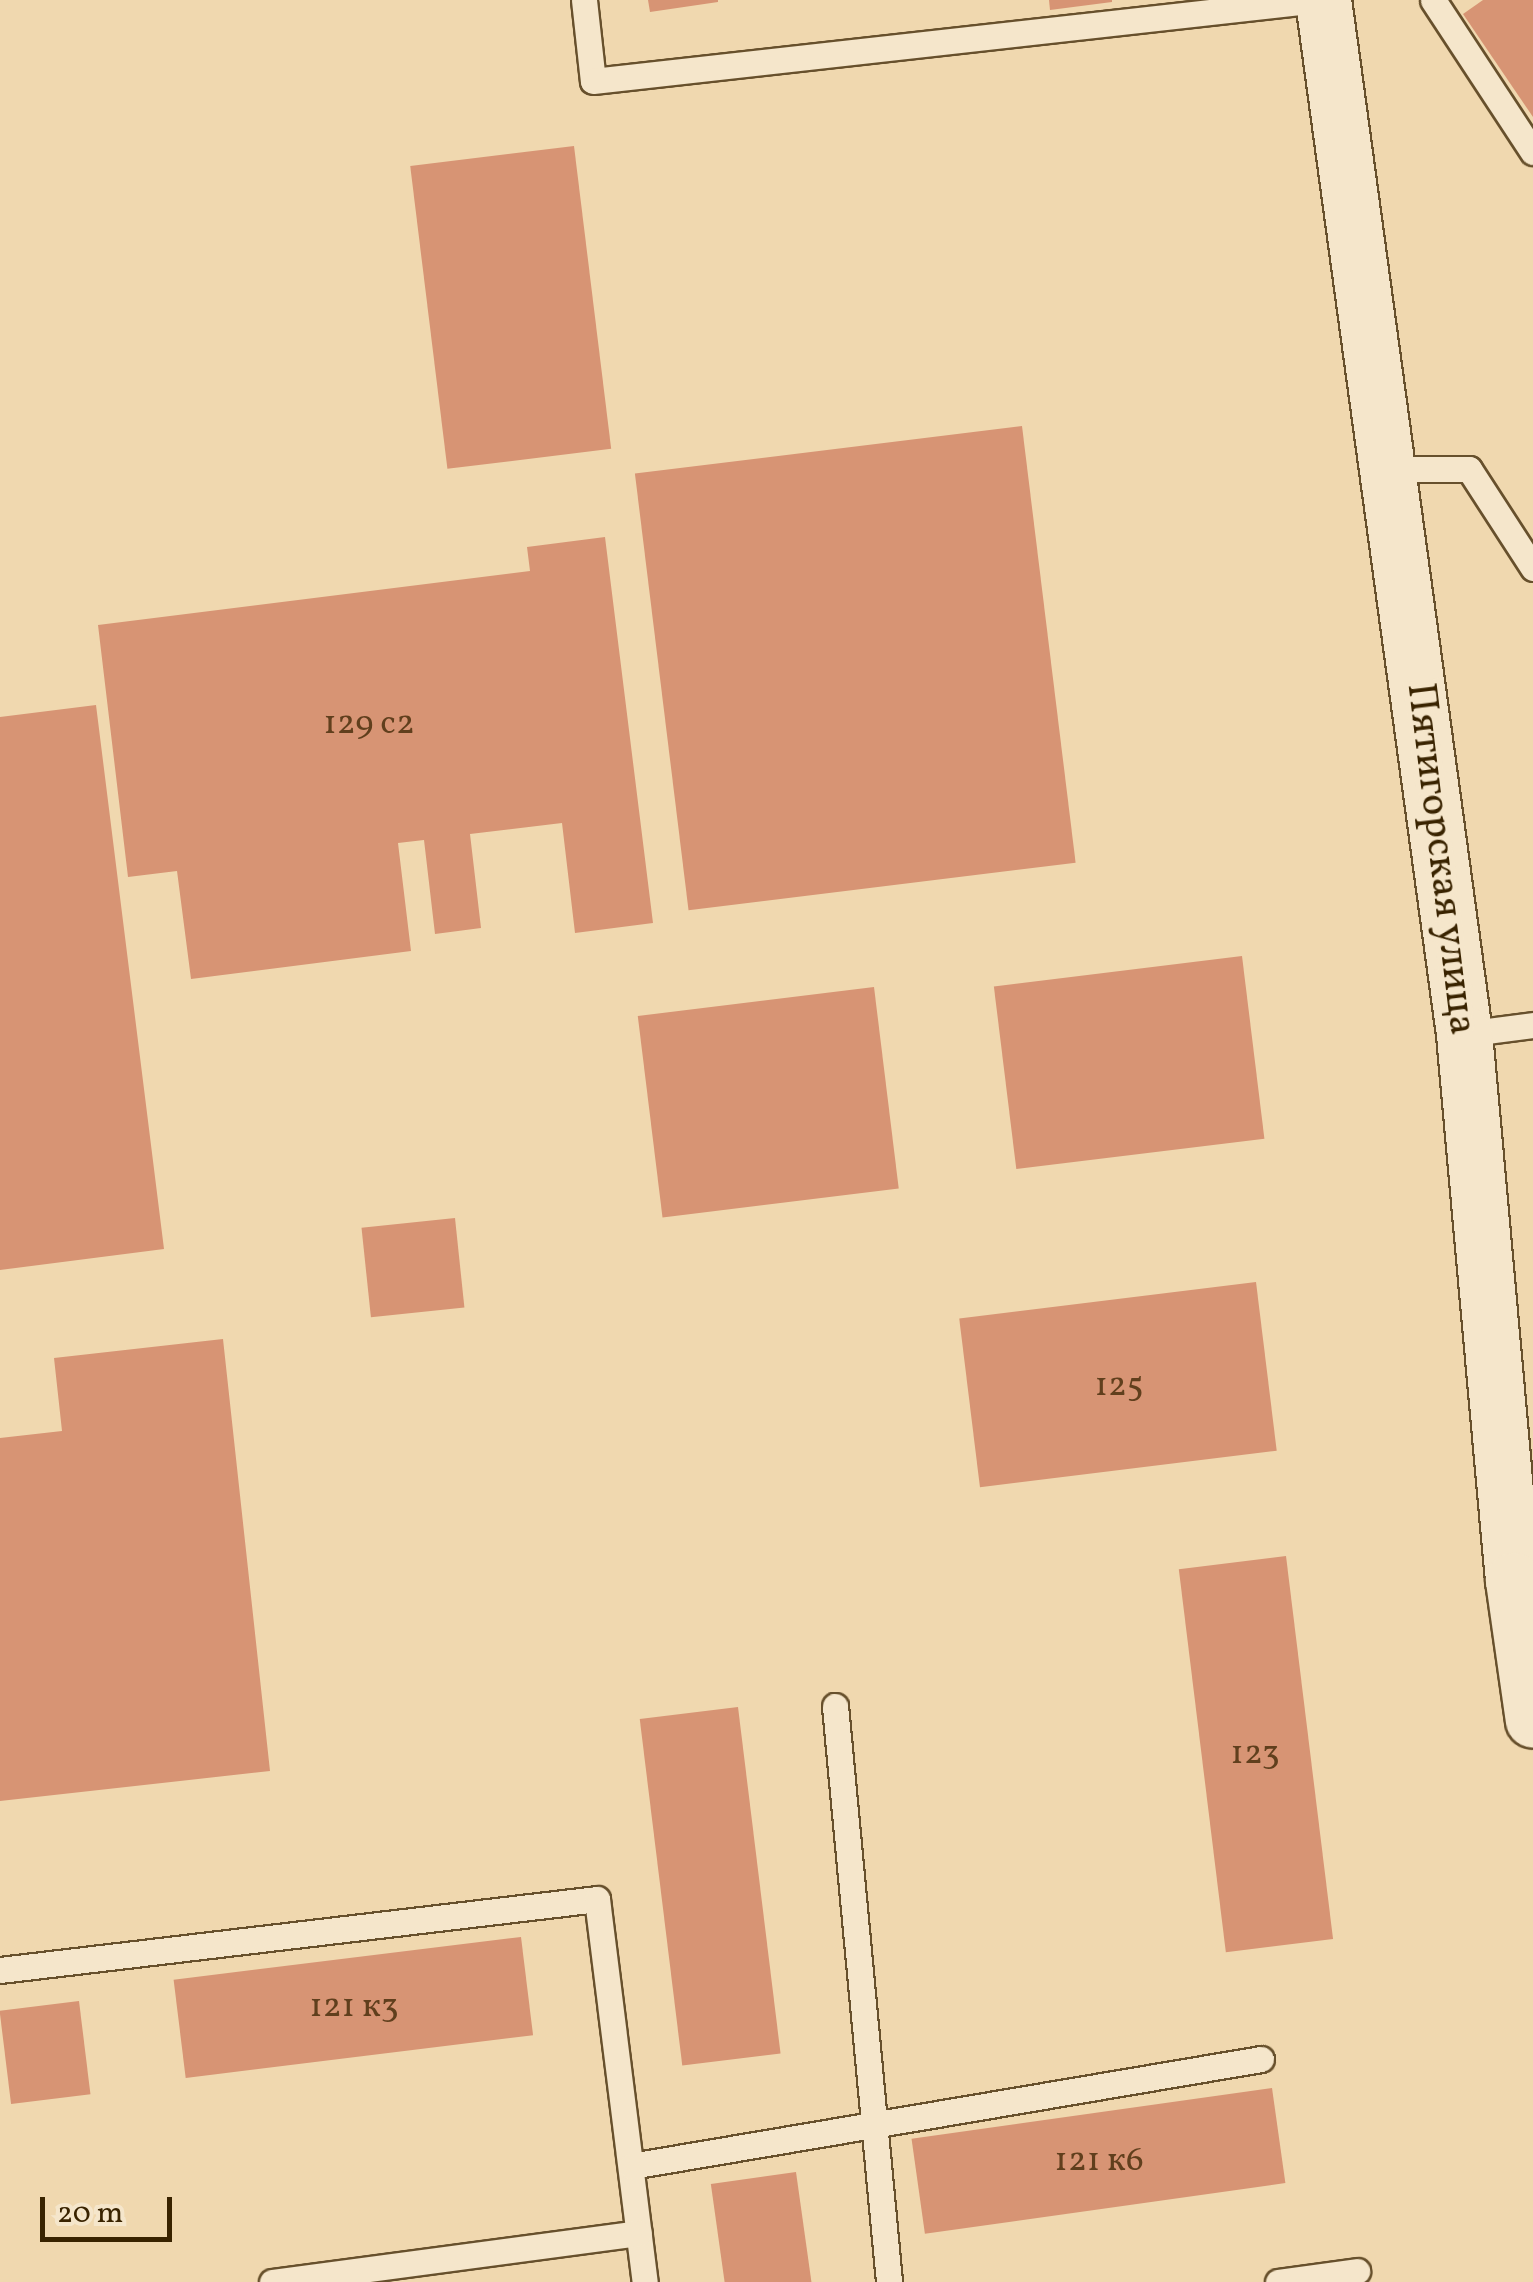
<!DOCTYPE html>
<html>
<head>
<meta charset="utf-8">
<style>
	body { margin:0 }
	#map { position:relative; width:1533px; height:2282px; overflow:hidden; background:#f0d8af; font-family:Vollkorn,serif }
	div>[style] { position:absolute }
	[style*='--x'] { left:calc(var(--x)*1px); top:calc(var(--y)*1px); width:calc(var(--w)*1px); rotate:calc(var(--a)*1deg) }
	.building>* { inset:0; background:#d79474; transform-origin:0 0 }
	.roads { filter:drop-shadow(2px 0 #67502c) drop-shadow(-2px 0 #67502c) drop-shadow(0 2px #67502c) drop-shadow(0 -2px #67502c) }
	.lane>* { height:25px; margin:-12.5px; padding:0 12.5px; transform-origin:12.5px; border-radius:12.5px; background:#f5e6cb }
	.secondary>* { height:55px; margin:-27.5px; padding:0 27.5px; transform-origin:27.5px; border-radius:27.5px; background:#f5e6cb }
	span { translate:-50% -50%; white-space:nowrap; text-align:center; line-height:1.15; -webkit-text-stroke:10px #f5e6cb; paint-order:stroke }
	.number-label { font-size:35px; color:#603f1d }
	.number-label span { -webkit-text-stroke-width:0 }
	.street-label { font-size:40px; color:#392300 }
	.scale { position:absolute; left:40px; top:2197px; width:132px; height:45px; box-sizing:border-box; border:5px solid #392300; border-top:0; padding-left:12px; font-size:30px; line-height:35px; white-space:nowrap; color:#392300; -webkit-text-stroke:8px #f5e6cb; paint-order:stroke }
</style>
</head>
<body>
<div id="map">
	<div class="building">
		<div style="clip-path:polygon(648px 0,718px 0,718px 2px,650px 12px)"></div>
		<div style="clip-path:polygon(1049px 0,1112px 0,1112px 2px,1050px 10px)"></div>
		<div style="clip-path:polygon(1483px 0,1533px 0,1533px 117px,1463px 14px)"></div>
		<div style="left:574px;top:146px;width:305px;height:165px;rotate:83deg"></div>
		<div style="left:1022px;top:426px;width:440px;height:390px;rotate:83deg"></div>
		<div style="clip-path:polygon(605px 537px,653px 923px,575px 933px,562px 823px,470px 834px,481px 928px,435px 934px,424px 840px,398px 843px,411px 951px,191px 979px,177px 871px,128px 877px,98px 625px,530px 571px,527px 547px)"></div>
		<div style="clip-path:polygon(96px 705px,164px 1249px,0 1270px,0 717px)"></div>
		<div style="left:1242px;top:956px;width:184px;height:250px;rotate:83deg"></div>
		<div style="left:874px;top:987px;width:203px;height:238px;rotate:83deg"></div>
		<div style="left:455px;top:1218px;width:90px;height:94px;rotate:84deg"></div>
		<div style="left:1256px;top:1282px;width:170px;height:299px;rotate:83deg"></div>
		<div style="clip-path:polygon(223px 1339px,270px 1771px,0 1801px,0 1438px,62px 1431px,54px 1358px)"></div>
		<div style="left:1286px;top:1556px;width:386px;height:108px;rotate:83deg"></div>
		<div style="left:738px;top:1707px;width:349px;height:99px;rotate:83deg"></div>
		<div style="left:521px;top:1937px;width:99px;height:350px;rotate:83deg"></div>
		<div style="left:79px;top:2001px;width:94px;height:80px;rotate:83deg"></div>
		<div style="left:1272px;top:2088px;width:96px;height:364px;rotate:82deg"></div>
		<div style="left:796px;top:2172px;width:111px;height:86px;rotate:82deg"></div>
	</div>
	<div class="roads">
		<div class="lane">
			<div style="--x:584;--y:0;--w:81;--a:83.7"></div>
			<div style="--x:593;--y:81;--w:729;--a:-6.38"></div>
			<div style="--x:1433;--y:0;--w:182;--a:56.7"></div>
			<div style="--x:1388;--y:469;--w:81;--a:0"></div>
			<div style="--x:1469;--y:469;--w:118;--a:57.1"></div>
			<div style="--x:1464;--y:1034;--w:70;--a:-7.4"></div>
			<div style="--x:835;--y:1706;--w:579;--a:84.64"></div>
			<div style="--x:0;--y:1970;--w:601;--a:-6.78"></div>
			<div style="--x:597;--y:1899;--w:386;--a:82.9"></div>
			<div style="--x:631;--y:2166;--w:639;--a:-9.64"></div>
			<div style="--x:272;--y:2282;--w:370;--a:-7.6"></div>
			<div style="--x:1278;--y:2282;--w:80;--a:-7.9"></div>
		</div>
		<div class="secondary">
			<div style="--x:1323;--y:0;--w:1044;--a:82.23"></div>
			<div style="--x:1464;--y:1034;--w:548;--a:84.87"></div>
			<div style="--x:1513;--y:1580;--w:141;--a:81.9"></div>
		</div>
	</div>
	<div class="number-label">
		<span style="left:369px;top:724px">129 с2</span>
		<span style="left:1119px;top:1386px">125</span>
		<span style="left:1255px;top:1754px">123</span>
		<span style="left:354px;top:2007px">121 к3</span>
		<span style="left:1099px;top:2161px">121 к6</span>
	</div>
	<div class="street-label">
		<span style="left:1440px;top:859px;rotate:83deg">Пятигорская улица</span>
	</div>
	<div class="scale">20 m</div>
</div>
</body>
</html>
